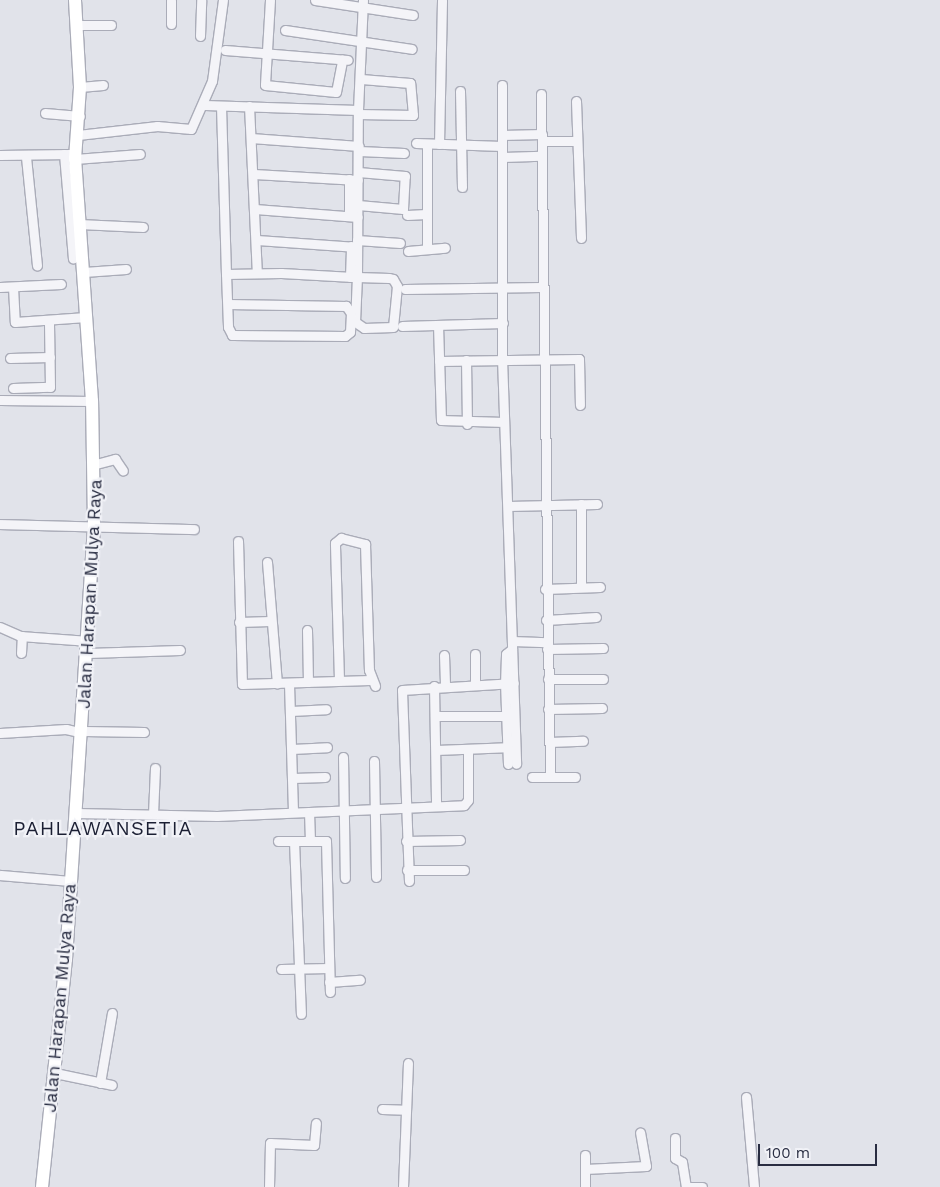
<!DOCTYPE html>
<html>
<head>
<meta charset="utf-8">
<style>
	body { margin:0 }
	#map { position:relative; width:940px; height:1187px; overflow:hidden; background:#e1e3ea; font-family:"Work Sans",sans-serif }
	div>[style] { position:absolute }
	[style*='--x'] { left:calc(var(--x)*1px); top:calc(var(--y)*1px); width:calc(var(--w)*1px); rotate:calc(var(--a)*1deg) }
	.roads { filter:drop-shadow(1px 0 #aaacb8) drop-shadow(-1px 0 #aaacb8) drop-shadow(0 1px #aaacb8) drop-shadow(0 -1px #aaacb8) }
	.street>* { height:9px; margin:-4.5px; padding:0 4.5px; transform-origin:4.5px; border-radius:4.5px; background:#f4f4f8 }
	.secondary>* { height:12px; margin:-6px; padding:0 6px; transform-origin:6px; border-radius:6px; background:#fff }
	span { translate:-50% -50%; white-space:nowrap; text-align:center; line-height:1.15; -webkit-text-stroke:4.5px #f1f2f7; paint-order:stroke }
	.street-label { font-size:18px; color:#292d42 }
	.quarter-label { font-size:20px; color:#1b1f33; letter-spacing:1px }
	.scale { position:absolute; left:758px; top:1144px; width:119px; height:22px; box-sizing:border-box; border:2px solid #292d42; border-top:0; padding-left:6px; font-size:15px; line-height:18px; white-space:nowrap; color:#292d42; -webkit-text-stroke:4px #f1f2f7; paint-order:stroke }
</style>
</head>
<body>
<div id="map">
	<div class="roads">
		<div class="street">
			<div style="--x:270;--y:0;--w:85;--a:93.4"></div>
			<div style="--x:265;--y:85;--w:71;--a:5.6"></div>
			<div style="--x:336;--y:92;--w:33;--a:-79"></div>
			<div style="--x:315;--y:0;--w:99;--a:8.7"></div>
			<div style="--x:171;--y:24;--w:24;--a:-90"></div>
			<div style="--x:76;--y:25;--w:35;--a:0"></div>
			<div style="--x:285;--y:30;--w:128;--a:8.5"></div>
			<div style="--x:200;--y:36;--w:36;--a:-88"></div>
			<div style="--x:225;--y:50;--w:123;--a:4.6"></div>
			<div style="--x:502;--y:85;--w:273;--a:90"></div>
			<div style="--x:502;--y:358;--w:406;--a:88"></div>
			<div style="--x:80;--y:87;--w:23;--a:-5"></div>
			<div style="--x:460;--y:91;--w:96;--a:88.8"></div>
			<div style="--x:541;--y:94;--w:683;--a:89.25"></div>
			<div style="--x:576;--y:101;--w:137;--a:87.9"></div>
			<div style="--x:205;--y:105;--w:153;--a:1.9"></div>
			<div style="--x:221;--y:106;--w:168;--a:88.3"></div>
			<div style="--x:226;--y:274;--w:55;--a:-1"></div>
			<div style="--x:281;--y:273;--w:72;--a:3.2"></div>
			<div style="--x:353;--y:277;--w:4;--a:0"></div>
			<div style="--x:357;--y:277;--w:32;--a:2"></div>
			<div style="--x:389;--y:278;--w:4;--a:14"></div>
			<div style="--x:393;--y:279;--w:8;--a:60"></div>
			<div style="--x:397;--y:286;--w:41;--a:95.6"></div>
			<div style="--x:393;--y:327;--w:29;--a:178"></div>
			<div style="--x:364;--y:328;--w:11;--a:-146"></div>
			<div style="--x:355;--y:322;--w:45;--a:-87.5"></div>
			<div style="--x:357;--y:277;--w:167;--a:-89.7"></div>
			<div style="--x:358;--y:110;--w:110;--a:-87.4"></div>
			<div style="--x:249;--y:106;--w:167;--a:87.3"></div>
			<div style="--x:45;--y:113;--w:35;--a:5"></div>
			<div style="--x:358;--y:114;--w:55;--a:1"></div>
			<div style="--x:413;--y:115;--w:32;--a:-95"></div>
			<div style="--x:410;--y:83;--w:49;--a:-175.3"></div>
			<div style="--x:78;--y:135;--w:80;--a:-6.5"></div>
			<div style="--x:157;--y:126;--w:34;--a:5"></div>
			<div style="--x:191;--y:129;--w:52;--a:-66.4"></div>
			<div style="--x:212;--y:81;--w:82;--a:-82.3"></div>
			<div style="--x:502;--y:135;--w:40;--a:-1.4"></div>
			<div style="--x:251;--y:138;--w:108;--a:4.2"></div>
			<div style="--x:542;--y:141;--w:35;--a:0"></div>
			<div style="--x:416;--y:143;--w:86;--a:2"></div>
			<div style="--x:439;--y:144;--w:144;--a:-88.8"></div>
			<div style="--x:359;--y:151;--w:45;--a:2.5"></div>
			<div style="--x:64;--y:154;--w:105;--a:85.1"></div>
			<div style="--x:0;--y:155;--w:70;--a:-0.8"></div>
			<div style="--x:26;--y:157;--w:109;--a:84.2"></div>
			<div style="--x:503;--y:157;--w:38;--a:-2"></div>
			<div style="--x:75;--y:159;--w:65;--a:-4.4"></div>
			<div style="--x:254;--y:174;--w:104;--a:3.3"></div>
			<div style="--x:349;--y:179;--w:36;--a:90"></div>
			<div style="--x:358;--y:205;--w:45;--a:5.1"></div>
			<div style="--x:403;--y:209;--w:33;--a:-87"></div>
			<div style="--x:405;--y:176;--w:47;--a:-175.1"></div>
			<div style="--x:255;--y:209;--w:103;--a:4.4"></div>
			<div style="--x:407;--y:215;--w:19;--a:-3"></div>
			<div style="--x:79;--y:224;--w:64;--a:2.7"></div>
			<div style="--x:257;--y:240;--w:100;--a:4"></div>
			<div style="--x:357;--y:240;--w:43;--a:4"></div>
			<div style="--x:427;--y:249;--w:105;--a:-90"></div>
			<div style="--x:408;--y:251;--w:37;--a:-5"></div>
			<div style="--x:84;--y:272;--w:42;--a:-4.1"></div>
			<div style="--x:226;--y:274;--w:53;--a:87.8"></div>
			<div style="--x:228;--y:327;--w:9;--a:63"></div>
			<div style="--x:232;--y:335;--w:113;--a:0.5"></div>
			<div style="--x:345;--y:336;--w:6;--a:-39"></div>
			<div style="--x:350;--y:332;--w:19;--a:-87"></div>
			<div style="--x:351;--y:313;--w:9;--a:-126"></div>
			<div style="--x:346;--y:306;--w:118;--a:-179"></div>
			<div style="--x:350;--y:277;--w:31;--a:-88"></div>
			<div style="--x:0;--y:287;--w:61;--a:-2.8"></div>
			<div style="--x:13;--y:287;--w:35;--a:87"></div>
			<div style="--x:15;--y:322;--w:71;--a:-4"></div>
			<div style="--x:405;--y:289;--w:136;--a:-0.8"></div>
			<div style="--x:438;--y:325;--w:95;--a:88.2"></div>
			<div style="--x:441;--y:420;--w:63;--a:1.8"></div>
			<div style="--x:402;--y:326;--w:101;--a:-1.7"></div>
			<div style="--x:10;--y:358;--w:40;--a:-1.4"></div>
			<div style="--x:466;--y:360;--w:64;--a:89.1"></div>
			<div style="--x:439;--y:361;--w:140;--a:-0.8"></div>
			<div style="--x:579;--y:359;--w:46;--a:88.8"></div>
			<div style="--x:13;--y:388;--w:37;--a:-2"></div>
			<div style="--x:50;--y:387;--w:67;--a:-90.9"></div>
			<div style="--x:0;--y:400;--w:92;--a:0.6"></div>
			<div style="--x:96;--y:464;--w:20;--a:-15"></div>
			<div style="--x:115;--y:459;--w:14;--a:56"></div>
			<div style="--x:581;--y:504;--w:83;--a:90"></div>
			<div style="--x:508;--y:506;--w:89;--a:-1.3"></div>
			<div style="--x:0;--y:524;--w:194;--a:1.5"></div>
			<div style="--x:238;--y:541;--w:143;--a:88.4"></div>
			<div style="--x:242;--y:684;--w:128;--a:-1.8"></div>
			<div style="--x:267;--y:562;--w:122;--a:85.3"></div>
			<div style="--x:545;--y:589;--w:55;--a:-2.1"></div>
			<div style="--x:546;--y:620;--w:50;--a:-3.4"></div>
			<div style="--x:239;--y:622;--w:31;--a:-2"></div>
			<div style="--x:0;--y:627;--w:22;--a:24"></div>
			<div style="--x:20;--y:636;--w:69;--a:4.1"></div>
			<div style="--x:307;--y:630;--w:52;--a:88.9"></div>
			<div style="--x:512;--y:641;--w:35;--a:2"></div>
			<div style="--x:547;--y:649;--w:56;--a:-1"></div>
			<div style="--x:21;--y:653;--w:17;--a:-87"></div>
			<div style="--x:88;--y:653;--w:92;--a:-1.9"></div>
			<div style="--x:475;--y:654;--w:30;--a:90"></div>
			<div style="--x:444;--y:655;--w:31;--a:88"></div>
			<div style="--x:548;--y:679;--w:55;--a:0"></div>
			<div style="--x:339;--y:680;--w:137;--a:-91.7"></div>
			<div style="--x:335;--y:543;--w:8;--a:-40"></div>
			<div style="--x:341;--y:538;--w:25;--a:14"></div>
			<div style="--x:365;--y:544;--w:126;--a:88.2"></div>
			<div style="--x:369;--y:670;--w:17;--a:69"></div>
			<div style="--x:289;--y:684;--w:128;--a:88.2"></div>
			<div style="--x:434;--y:686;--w:120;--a:89"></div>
			<div style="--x:548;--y:709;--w:54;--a:-1.1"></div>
			<div style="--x:291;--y:711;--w:35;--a:-3"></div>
			<div style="--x:435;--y:716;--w:77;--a:0"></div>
			<div style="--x:84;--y:731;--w:60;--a:1"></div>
			<div style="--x:0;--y:733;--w:66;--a:-3.5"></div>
			<div style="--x:66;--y:729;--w:17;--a:13"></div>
			<div style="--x:549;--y:742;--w:34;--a:-2"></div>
			<div style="--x:292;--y:749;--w:35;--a:-3"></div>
			<div style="--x:436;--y:750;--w:77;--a:-2.2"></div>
			<div style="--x:343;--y:757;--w:121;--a:89.1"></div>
			<div style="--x:374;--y:761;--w:116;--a:89"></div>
			<div style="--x:508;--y:764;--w:80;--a:-92.1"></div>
			<div style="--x:505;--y:684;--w:30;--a:-88"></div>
			<div style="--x:506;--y:654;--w:8;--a:-40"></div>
			<div style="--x:532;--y:777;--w:43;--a:0"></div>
			<div style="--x:293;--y:778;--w:32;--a:-2"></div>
			<div style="--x:309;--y:812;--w:28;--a:88"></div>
			<div style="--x:76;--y:813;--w:141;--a:1.2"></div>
			<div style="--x:217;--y:816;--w:247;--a:-2.5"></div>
			<div style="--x:464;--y:805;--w:6;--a:-51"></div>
			<div style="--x:468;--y:800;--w:51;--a:-90"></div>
			<div style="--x:153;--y:814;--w:46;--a:-87.5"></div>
			<div style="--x:278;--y:841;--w:48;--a:0"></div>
			<div style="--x:326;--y:841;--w:151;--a:88.5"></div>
			<div style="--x:294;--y:841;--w:173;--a:87.7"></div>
			<div style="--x:406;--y:841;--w:54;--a:-1.1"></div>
			<div style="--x:407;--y:870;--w:57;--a:0"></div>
			<div style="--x:0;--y:875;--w:72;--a:4.8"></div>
			<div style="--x:409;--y:881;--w:191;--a:-92.1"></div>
			<div style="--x:402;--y:690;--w:112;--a:-3.6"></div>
			<div style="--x:281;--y:969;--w:48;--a:-1.2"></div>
			<div style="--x:329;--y:982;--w:31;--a:-4"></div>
			<div style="--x:55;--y:1073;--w:58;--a:11.9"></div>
			<div style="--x:100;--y:1083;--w:71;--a:-80.3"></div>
			<div style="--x:746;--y:1097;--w:90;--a:84.9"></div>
			<div style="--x:382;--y:1109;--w:23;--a:2"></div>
			<div style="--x:675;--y:1138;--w:20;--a:90"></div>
			<div style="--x:675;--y:1158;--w:8;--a:30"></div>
			<div style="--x:682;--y:1162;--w:25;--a:81"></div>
			<div style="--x:585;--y:1155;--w:32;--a:90"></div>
			<div style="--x:585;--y:1169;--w:61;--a:-2.8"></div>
			<div style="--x:646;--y:1166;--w:34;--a:-100"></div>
			<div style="--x:269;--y:1187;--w:44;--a:-88.7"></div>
			<div style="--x:270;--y:1143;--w:44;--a:2.6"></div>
			<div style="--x:314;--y:1145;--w:22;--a:-85"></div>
			<div style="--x:403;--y:1187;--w:124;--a:-87.7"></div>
			<div style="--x:686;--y:1187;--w:16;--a:0"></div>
		</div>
		<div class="secondary">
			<div style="--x:42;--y:1187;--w:229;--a:-84"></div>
			<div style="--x:66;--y:959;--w:435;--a:-86.3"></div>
			<div style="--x:94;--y:525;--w:124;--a:-90.9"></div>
			<div style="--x:92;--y:401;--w:243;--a:-94"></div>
			<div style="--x:75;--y:159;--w:72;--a:-86"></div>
			<div style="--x:80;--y:87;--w:87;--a:-93.3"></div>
		</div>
	</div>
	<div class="street-label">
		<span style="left:90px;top:594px;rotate:-87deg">Jalan Harapan Mulya Raya</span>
		<span style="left:60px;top:998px;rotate:-85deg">Jalan Harapan Mulya Raya</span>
	</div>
	<div class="quarter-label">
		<span style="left:103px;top:828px">PAHLAWANSETIA</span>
	</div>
	<div class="scale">100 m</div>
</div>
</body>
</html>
